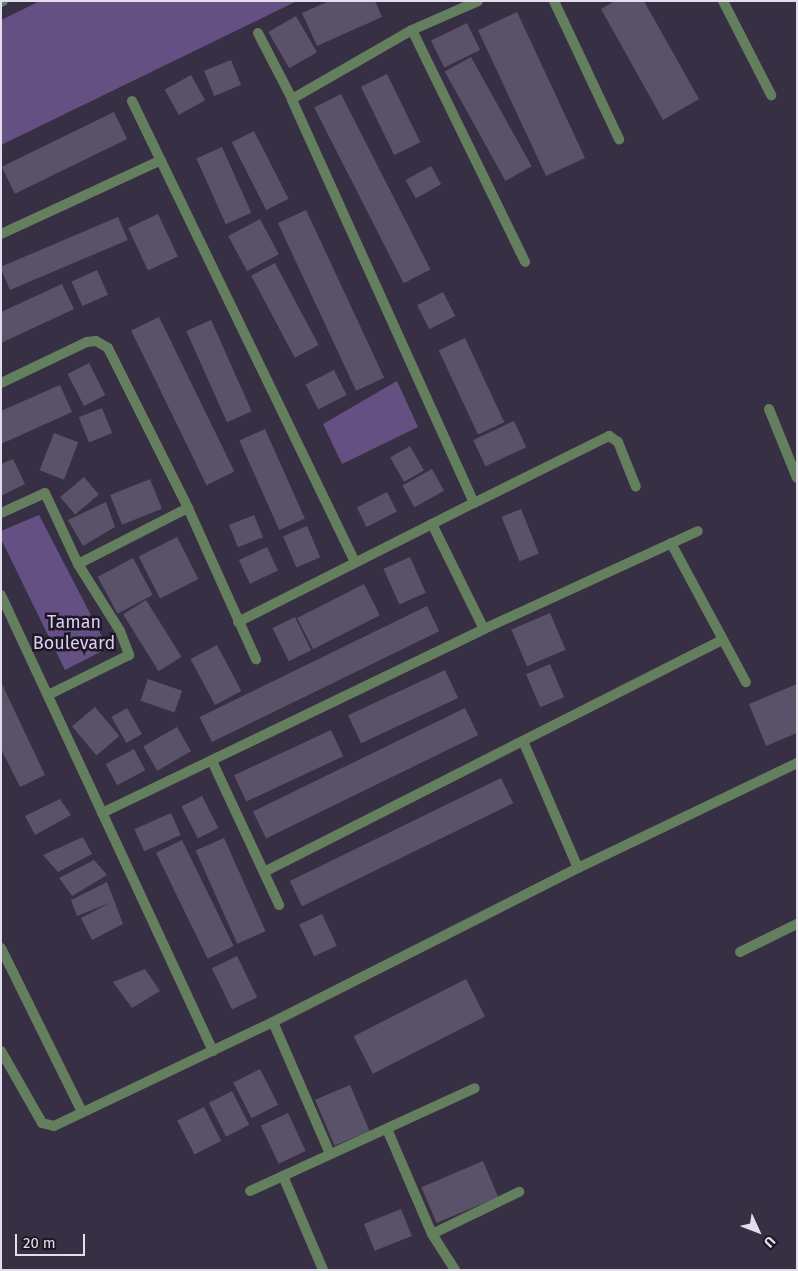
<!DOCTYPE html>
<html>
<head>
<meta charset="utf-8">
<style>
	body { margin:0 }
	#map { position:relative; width:798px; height:1271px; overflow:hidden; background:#372f44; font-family:"Fira Sans",sans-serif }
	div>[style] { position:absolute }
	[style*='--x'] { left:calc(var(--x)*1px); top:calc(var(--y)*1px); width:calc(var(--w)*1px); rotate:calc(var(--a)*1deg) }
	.green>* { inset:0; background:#655083 }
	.building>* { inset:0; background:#5a5269; transform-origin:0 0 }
	.street>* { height:10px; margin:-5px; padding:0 5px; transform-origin:5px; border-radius:5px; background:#647f5e }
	span { translate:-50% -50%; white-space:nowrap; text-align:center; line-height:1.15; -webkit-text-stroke:5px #1d1923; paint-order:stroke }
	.park-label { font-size:18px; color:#dbcbf8 }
	.frame { position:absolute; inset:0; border:2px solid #e3deec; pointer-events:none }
	.north { position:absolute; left:733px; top:1206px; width:50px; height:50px; -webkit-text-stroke:4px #1d1923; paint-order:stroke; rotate:133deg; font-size:14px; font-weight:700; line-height:20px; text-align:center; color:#e3deec }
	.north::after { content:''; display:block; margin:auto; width:18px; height:22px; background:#e3deec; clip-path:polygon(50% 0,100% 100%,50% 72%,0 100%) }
	.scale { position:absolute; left:15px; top:1234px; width:70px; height:22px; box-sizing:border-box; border:2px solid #e3deec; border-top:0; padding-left:6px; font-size:15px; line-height:18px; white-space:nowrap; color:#e3deec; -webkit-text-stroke:4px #1d1923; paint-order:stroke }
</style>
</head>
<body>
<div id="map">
	<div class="green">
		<div style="clip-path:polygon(40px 1px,297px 1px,1px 145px,1px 20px)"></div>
		<div style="clip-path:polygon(397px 381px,418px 427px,342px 464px,323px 424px)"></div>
		<div style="clip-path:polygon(39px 515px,108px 648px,65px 670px,1px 539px,1px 531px)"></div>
	</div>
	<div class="building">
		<div style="clip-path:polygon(329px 1px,375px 1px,382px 17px,317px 46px,302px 13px)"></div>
		<div style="clip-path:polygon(615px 1px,644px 1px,699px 99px,663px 120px,601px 9px)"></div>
		<div style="left:517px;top:12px;width:161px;height:43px;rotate:65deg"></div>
		<div style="left:296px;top:16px;width:42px;height:32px;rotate:60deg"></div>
		<div style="left:467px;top:23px;width:30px;height:40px;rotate:64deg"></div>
		<div style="left:471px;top:57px;width:125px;height:30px;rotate:61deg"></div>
		<div style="left:231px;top:60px;width:27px;height:29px;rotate:68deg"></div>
		<div style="left:387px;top:74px;width:76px;height:29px;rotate:64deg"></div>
		<div style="left:191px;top:75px;width:29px;height:30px;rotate:61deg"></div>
		<div style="left:341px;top:94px;width:197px;height:30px;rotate:63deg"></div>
		<div style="left:114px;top:112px;width:30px;height:125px;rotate:64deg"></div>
		<div style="left:254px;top:131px;width:76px;height:25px;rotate:63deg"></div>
		<div style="left:222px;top:147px;width:72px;height:28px;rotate:66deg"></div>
		<div style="left:431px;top:166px;width:21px;height:29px;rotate:61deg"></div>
		<div style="left:306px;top:210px;width:185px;height:31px;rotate:65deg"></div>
		<div style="left:158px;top:214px;width:47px;height:33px;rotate:65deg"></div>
		<div style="left:118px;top:217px;width:25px;height:128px;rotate:67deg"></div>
		<div style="left:260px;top:219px;width:40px;height:36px;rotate:62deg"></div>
		<div style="left:275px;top:263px;width:93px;height:27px;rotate:62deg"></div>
		<div style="left:97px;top:270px;width:27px;height:28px;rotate:66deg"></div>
		<div style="clip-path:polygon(62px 284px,74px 309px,1px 343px,1px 312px)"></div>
		<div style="left:443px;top:292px;width:27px;height:29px;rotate:63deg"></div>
		<div style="left:159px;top:317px;width:172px;height:31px;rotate:64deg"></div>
		<div style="left:211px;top:320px;width:100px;height:27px;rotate:66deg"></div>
		<div style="left:465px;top:338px;width:93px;height:29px;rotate:65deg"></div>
		<div style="left:89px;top:363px;width:36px;height:24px;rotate:63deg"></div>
		<div style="left:334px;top:370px;width:28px;height:32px;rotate:63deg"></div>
		<div style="clip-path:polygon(60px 385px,72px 412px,1px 444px,1px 411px)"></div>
		<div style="left:102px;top:408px;width:27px;height:25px;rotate:68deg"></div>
		<div style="left:514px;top:421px;width:29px;height:45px;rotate:65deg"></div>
		<div style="left:265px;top:429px;width:98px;height:28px;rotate:66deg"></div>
		<div style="left:54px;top:433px;width:26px;height:40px;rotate:21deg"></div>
		<div style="left:410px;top:446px;width:28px;height:23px;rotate:60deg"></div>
		<div style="clip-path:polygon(13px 459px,25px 484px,1px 496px,1px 464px)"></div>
		<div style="left:432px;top:469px;width:25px;height:34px;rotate:61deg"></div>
		<div style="left:84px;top:477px;width:23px;height:31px;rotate:50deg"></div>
		<div style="left:150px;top:479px;width:32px;height:43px;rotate:68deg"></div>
		<div style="left:387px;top:492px;width:22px;height:34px;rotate:63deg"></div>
		<div style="clip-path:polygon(106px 502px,115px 527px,83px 546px,68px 520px)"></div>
		<div style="left:521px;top:509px;width:48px;height:21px;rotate:68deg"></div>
		<div style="left:254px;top:515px;width:24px;height:27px;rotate:68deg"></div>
		<div style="left:307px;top:526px;width:34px;height:26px;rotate:67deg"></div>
		<div style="left:177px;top:537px;width:47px;height:43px;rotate:63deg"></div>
		<div style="left:267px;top:547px;width:26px;height:31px;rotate:65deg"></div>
		<div style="left:410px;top:557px;width:39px;height:29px;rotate:66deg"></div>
		<div style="left:133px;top:558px;width:42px;height:40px;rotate:62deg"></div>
		<div style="left:364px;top:584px;width:35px;height:75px;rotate:63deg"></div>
		<div style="left:146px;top:600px;width:67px;height:27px;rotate:58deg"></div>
		<div style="left:427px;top:606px;width:28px;height:253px;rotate:64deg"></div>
		<div style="left:550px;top:613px;width:40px;height:42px;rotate:67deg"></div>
		<div style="left:295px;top:617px;width:37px;height:25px;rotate:64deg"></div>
		<div style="left:217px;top:645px;width:52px;height:30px;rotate:62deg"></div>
		<div style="left:550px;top:664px;width:36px;height:26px;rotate:67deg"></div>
		<div style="left:445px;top:670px;width:31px;height:107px;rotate:65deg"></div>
		<div style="left:148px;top:679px;width:36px;height:23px;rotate:19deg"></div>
		<div style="clip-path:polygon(1px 682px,45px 775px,20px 787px,1px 749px)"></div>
		<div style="clip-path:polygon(797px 684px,797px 733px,766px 746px,749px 704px)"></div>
		<div style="left:95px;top:707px;width:38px;height:30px;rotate:50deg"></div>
		<div style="left:127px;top:708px;width:30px;height:18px;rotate:60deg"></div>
		<div style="left:465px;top:708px;width:30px;height:236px;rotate:64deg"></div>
		<div style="left:177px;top:727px;width:28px;height:39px;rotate:60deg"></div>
		<div style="left:331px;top:730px;width:29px;height:107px;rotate:65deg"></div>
		<div style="left:134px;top:749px;width:24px;height:32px;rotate:62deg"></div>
		<div style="left:501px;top:778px;width:28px;height:235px;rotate:64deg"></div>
		<div style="left:202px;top:796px;width:36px;height:23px;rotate:63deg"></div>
		<div style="clip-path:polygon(60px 799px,71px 815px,35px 835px,25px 816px)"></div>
		<div style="left:171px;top:813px;width:24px;height:40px;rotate:66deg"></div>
		<div style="clip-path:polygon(83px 837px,92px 854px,58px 872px,43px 855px)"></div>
		<div style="left:224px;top:838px;width:102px;height:31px;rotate:66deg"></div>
		<div style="left:182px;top:840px;width:118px;height:29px;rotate:64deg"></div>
		<div style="clip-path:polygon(94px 860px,107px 875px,72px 896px,59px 878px)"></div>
		<div style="clip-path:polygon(107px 882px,123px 924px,92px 940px,81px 918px,112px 902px,77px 916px,71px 900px)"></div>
		<div style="left:322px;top:914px;width:35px;height:25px;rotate:65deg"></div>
		<div style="left:237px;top:956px;width:46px;height:28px;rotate:64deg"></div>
		<div style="clip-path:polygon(145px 969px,160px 991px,132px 1008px,113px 982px)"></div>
		<div style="left:466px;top:979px;width:42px;height:126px;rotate:63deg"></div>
		<div style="left:260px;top:1069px;width:40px;height:30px;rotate:63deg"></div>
		<div style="left:350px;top:1085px;width:50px;height:38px;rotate:67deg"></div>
		<div style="left:232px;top:1091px;width:38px;height:26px;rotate:63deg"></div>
		<div style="left:204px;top:1107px;width:38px;height:30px;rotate:63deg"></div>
		<div style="left:288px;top:1113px;width:42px;height:30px;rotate:65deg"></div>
		<div style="left:483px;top:1161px;width:39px;height:67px;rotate:67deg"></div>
		<div style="left:401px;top:1209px;width:29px;height:40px;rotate:68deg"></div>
	</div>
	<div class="street">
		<div style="--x:554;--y:1;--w:153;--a:64.8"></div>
		<div style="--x:723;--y:1;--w:106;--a:62.9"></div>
		<div style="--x:1;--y:2;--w:2;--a:-27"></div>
		<div style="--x:412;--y:30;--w:258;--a:64"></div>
		<div style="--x:258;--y:33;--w:74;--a:62.7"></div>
		<div style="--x:132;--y:101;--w:512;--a:64.19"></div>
		<div style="--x:1;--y:234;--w:176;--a:-24.8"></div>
		<div style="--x:1;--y:383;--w:95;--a:-25.5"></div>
		<div style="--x:87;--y:342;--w:9;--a:-6"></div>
		<div style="--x:96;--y:341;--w:14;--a:30"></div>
		<div style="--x:108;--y:348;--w:179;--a:63.4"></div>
		<div style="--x:188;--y:508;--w:166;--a:65.8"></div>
		<div style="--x:769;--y:409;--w:74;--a:67.9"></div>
		<div style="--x:474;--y:503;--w:151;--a:-26.4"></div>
		<div style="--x:609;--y:436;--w:11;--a:34"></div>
		<div style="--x:618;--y:442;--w:48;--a:68.2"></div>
		<div style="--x:1;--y:513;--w:48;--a:-24.4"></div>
		<div style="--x:45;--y:493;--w:78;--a:65.1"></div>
		<div style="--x:78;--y:564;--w:79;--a:57.9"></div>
		<div style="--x:120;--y:631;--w:26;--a:69"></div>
		<div style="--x:129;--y:655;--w:90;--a:153.7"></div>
		<div style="--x:432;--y:524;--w:117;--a:63.7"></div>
		<div style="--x:671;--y:543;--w:158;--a:61.7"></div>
		<div style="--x:78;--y:564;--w:123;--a:-27"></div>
		<div style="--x:1;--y:595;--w:503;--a:65.07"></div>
		<div style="--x:238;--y:622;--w:264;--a:-26.8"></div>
		<div style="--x:474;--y:503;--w:443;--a:-114.3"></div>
		<div style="--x:292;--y:99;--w:138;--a:-29.9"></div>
		<div style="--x:412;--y:30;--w:72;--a:-23.7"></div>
		<div style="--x:212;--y:761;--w:159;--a:65"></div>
		<div style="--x:102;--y:813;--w:424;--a:-25.7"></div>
		<div style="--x:484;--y:629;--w:235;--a:-24.6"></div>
		<div style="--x:578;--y:868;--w:243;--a:-25.6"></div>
		<div style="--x:264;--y:872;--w:513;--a:-26.86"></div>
		<div style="--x:1;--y:948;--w:183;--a:63.7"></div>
		<div style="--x:740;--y:952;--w:64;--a:-26.2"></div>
		<div style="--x:273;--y:1022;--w:144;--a:66.6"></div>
		<div style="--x:1;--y:1051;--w:83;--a:60.3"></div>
		<div style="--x:42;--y:1123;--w:12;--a:14"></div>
		<div style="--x:54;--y:1126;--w:242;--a:-25.4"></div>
		<div style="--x:273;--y:1022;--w:342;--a:-26.8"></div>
		<div style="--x:578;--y:868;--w:136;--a:-113.4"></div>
		<div style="--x:387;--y:1129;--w:114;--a:66.8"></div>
		<div style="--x:432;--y:1234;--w:43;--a:57.4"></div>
		<div style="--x:283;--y:1176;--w:102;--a:66.9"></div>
		<div style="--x:250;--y:1191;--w:247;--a:-24.6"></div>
		<div style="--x:432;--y:1234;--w:97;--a:-25.8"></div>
	</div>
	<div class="park-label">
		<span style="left:74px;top:633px">Taman<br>Boulevard</span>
	</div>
	<div class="frame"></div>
	<div class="north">U</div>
	<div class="scale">20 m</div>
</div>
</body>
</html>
